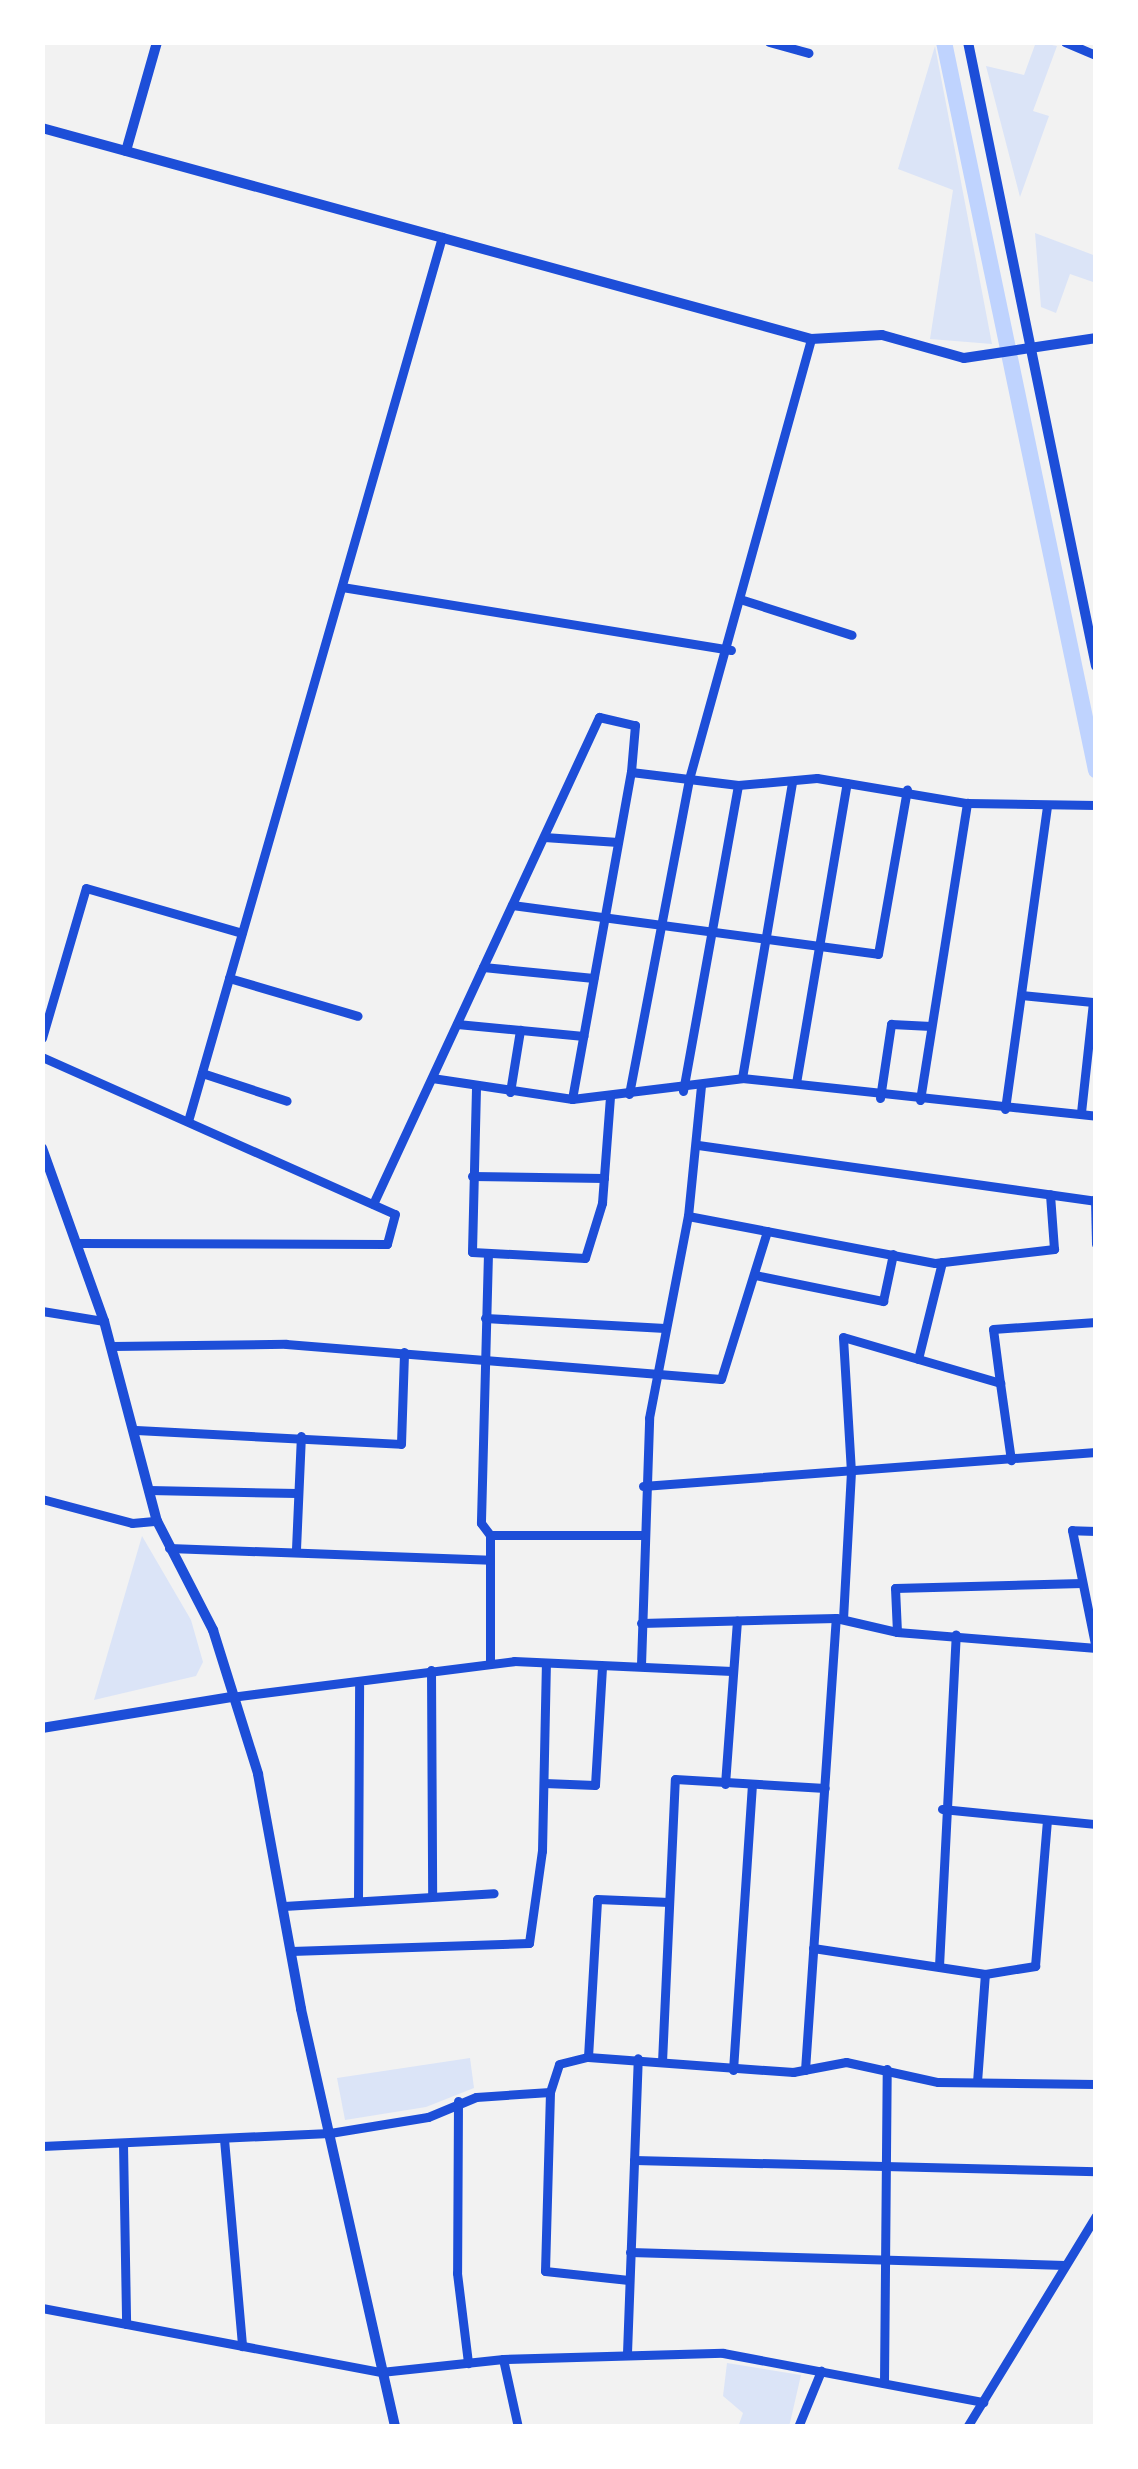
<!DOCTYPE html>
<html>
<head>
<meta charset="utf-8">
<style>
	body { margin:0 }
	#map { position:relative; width:1138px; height:2469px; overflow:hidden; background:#f2f2f2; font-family:"Playfair Display",serif }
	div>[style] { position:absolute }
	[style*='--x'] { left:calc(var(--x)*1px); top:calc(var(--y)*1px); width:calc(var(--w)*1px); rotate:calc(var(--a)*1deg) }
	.green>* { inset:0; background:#dbe4f7 }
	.canal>* { height:16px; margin:-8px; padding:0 8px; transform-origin:8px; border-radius:8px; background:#bfd3fe }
	.minor>* { height:9px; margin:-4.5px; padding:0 4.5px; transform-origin:4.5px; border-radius:4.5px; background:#1d4ed8 }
	.tertiary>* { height:10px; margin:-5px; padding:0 5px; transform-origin:5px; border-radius:5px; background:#1d4ed8 }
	span { translate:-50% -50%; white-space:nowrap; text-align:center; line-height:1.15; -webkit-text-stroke:12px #fff; paint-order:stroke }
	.frame { position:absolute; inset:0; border:45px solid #fff; pointer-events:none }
</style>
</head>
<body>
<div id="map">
	<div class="green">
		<div style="clip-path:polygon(1036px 42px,1057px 46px,1033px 111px,1049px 116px,1020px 197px,986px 66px,1024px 75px)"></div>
		<div style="clip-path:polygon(935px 46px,992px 344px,930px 339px,953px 190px,898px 169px)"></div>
		<div style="clip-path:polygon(1035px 233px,1096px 256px,1096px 283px,1070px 274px,1056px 313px,1041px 307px)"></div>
		<div style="clip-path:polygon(142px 1536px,191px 1620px,203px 1662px,196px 1676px,94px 1700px)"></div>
		<div style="clip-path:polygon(470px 2058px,474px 2088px,426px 2107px,345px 2120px,337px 2078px)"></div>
		<div style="clip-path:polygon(727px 2363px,801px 2375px,789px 2427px,738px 2427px,743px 2413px,723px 2396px)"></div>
	</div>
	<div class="canal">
		<div style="--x:944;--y:42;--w:744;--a:78.21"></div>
	</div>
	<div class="minor">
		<div style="--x:769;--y:42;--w:41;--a:15.4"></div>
		<div style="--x:1065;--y:42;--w:34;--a:23"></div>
		<div style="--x:342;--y:587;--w:394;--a:9.2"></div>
		<div style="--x:743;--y:600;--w:114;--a:17.8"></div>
		<div style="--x:544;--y:837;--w:74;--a:3.9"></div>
		<div style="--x:512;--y:905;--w:369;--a:7.6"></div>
		<div style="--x:878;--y:954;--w:167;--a:-80"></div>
		<div style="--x:483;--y:967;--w:111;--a:5.7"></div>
		<div style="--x:229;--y:978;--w:134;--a:16.4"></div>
		<div style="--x:1021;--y:995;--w:72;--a:5.6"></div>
		<div style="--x:1093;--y:1002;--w:112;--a:96.2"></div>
		<div style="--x:457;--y:1024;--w:127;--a:5.4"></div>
		<div style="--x:42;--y:1038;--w:156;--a:-73.7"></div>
		<div style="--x:86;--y:888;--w:162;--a:16.1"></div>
		<div style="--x:42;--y:1057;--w:386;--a:24"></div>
		<div style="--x:395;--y:1214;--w:31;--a:105"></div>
		<div style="--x:387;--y:1244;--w:309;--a:-179.8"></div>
		<div style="--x:202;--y:1073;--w:89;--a:18.2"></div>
		<div style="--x:432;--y:1078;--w:142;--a:8.5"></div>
		<div style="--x:572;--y:1099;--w:171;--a:-7"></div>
		<div style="--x:742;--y:1078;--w:356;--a:6.1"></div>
		<div style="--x:742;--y:1078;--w:300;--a:-80.4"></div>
		<div style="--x:796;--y:1083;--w:304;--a:-80.4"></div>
		<div style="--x:476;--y:1088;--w:164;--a:91.4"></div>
		<div style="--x:472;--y:1252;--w:113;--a:3"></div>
		<div style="--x:585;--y:1258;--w:58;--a:-72.8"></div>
		<div style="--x:602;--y:1203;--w:107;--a:-85.7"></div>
		<div style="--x:683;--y:1091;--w:311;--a:-79.8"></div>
		<div style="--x:510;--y:1092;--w:63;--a:-80.8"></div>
		<div style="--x:629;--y:1094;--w:321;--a:-79.2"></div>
		<div style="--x:689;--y:779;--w:457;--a:-74.5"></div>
		<div style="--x:880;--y:1098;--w:75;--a:-81.5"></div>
		<div style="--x:891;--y:1024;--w:40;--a:2.9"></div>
		<div style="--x:572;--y:1099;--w:332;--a:-79.8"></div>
		<div style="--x:920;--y:1100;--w:301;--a:-81"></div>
		<div style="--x:1005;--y:1109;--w:305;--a:-82.1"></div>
		<div style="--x:188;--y:1121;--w:920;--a:-73.97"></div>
		<div style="--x:698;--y:1145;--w:397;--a:8"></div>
		<div style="--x:472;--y:1176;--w:132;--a:0.9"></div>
		<div style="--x:1095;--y:1199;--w:45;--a:88.7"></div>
		<div style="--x:373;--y:1204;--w:537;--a:-65.11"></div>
		<div style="--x:599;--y:717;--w:37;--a:13"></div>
		<div style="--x:635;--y:725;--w:47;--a:94.9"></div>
		<div style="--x:631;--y:772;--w:108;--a:6.9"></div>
		<div style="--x:738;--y:785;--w:79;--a:-5.1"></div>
		<div style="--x:817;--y:778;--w:152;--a:9.5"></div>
		<div style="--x:967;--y:803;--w:129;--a:0.9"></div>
		<div style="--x:688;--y:1216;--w:251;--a:10.8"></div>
		<div style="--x:935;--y:1263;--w:120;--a:-6.7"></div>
		<div style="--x:1054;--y:1249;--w:55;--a:-94.2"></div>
		<div style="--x:488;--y:1253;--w:270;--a:91.5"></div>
		<div style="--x:481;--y:1523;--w:15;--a:53"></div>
		<div style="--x:490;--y:1535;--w:128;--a:90"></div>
		<div style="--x:755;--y:1275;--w:131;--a:11.5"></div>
		<div style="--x:883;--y:1301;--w:48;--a:-78"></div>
		<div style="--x:42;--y:1311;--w:63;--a:9.2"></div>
		<div style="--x:485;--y:1318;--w:180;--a:3.2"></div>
		<div style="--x:112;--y:1346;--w:174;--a:-0.7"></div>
		<div style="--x:286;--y:1344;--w:436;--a:4.6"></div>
		<div style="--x:721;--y:1379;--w:155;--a:-72.7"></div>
		<div style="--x:918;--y:1359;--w:100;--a:-76.1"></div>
		<div style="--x:1000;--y:1383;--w:54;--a:-97.4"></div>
		<div style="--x:993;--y:1329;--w:103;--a:-3.9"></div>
		<div style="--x:136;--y:1430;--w:265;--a:3"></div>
		<div style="--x:401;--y:1444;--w:92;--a:-88.1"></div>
		<div style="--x:643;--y:1486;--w:454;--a:-4.3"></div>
		<div style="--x:149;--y:1490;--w:148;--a:1.2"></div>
		<div style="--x:42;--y:1499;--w:93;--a:14.9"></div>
		<div style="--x:132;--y:1523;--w:25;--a:-5"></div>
		<div style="--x:1096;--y:1531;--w:24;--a:-178"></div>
		<div style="--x:1072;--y:1530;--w:121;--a:78.6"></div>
		<div style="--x:490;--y:1535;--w:154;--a:0"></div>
		<div style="--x:169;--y:1548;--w:321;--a:2.1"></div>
		<div style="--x:296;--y:1549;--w:113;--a:-87.5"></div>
		<div style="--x:843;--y:1619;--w:147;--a:-86.9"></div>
		<div style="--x:851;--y:1472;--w:135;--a:-93.4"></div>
		<div style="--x:843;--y:1337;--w:164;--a:16.3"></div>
		<div style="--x:1000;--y:1383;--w:78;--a:81.9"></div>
		<div style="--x:641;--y:1623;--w:195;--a:-1.5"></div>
		<div style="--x:836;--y:1618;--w:63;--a:12.9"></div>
		<div style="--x:897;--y:1632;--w:200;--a:4.6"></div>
		<div style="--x:897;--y:1632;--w:44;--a:-92.6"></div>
		<div style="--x:895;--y:1588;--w:187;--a:-1.5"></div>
		<div style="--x:641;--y:1665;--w:247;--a:-88.1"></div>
		<div style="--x:649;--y:1418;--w:206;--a:-79.1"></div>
		<div style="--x:688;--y:1216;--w:131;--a:-84.3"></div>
		<div style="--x:431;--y:1670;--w:226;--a:89.7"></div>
		<div style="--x:231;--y:1697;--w:285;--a:-7.2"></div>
		<div style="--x:514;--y:1661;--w:218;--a:2.6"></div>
		<div style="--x:544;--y:1783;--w:51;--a:2.2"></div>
		<div style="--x:595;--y:1785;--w:119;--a:-86.6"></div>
		<div style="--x:725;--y:1784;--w:164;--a:-85.8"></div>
		<div style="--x:942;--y:1809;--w:155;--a:5.6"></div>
		<div style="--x:358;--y:1900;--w:214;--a:-89.7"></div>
		<div style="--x:284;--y:1906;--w:210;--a:-3.5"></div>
		<div style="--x:813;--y:1948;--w:174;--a:8.6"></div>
		<div style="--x:985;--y:1974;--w:51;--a:-9.1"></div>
		<div style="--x:1035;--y:1966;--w:145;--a:-85.3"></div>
		<div style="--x:291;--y:1951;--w:238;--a:-1.9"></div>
		<div style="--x:529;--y:1943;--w:93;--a:-82"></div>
		<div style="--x:542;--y:1851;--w:187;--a:-88.8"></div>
		<div style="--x:939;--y:1966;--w:332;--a:-87.1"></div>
		<div style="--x:588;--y:2057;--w:158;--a:-86.7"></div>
		<div style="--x:597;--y:1899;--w:72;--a:2.4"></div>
		<div style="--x:662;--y:2062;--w:283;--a:-87.4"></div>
		<div style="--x:675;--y:1779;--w:150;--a:3.4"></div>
		<div style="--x:733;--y:2070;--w:284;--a:-86.2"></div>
		<div style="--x:805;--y:2070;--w:453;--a:-86.1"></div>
		<div style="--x:977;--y:2082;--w:108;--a:-85.8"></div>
		<div style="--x:550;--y:2092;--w:179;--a:91.6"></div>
		<div style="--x:545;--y:2271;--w:84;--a:6.1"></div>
		<div style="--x:458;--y:2101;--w:172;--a:90.3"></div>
		<div style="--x:457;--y:2273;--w:91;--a:83"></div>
		<div style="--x:224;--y:2139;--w:208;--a:85"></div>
		<div style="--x:123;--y:2144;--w:180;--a:89"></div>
		<div style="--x:42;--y:2146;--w:288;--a:-2.6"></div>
		<div style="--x:330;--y:2133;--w:99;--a:-9.3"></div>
		<div style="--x:428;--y:2117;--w:52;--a:-22.6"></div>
		<div style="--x:476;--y:2097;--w:74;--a:-3.9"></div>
		<div style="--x:550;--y:2092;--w:29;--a:-72"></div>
		<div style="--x:559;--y:2064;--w:30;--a:-14"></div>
		<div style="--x:588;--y:2057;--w:206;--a:4.2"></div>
		<div style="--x:793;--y:2072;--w:54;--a:-10.7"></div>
		<div style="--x:846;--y:2062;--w:94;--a:12.3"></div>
		<div style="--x:938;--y:2082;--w:158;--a:0.7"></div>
		<div style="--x:634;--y:2160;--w:462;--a:1.4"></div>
		<div style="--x:630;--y:2252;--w:435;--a:1.7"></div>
		<div style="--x:42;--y:2308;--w:345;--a:10.7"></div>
		<div style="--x:381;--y:2372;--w:123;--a:-6.1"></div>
		<div style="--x:503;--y:2359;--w:220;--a:-1.6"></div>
		<div style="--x:723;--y:2353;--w:265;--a:10.7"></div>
		<div style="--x:627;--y:2353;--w:295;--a:-87.9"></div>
		<div style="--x:503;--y:2359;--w:70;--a:77.6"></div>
		<div style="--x:884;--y:2383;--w:314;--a:-89.5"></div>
		<div style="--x:798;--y:2427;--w:61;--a:-67.7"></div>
		<div style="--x:967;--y:2427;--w:247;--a:-58.6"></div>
	</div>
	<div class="tertiary">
		<div style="--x:968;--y:42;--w:637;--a:78.41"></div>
		<div style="--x:42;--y:128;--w:797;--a:15.34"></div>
		<div style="--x:811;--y:339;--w:71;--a:-3.2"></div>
		<div style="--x:882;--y:335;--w:85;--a:15.7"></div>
		<div style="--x:964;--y:358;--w:134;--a:-8.6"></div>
		<div style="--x:126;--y:151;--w:113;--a:-74.1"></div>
		<div style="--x:42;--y:1148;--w:184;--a:70.3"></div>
		<div style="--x:104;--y:1321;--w:207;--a:75.2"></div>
		<div style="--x:157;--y:1521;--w:123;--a:62.8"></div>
		<div style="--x:213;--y:1630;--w:151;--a:72.6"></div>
		<div style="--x:258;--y:1774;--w:239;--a:79.6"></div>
		<div style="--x:301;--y:2009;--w:428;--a:77.3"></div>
		<div style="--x:42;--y:1728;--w:192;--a:-9.3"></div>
	</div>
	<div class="frame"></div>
</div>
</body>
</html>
